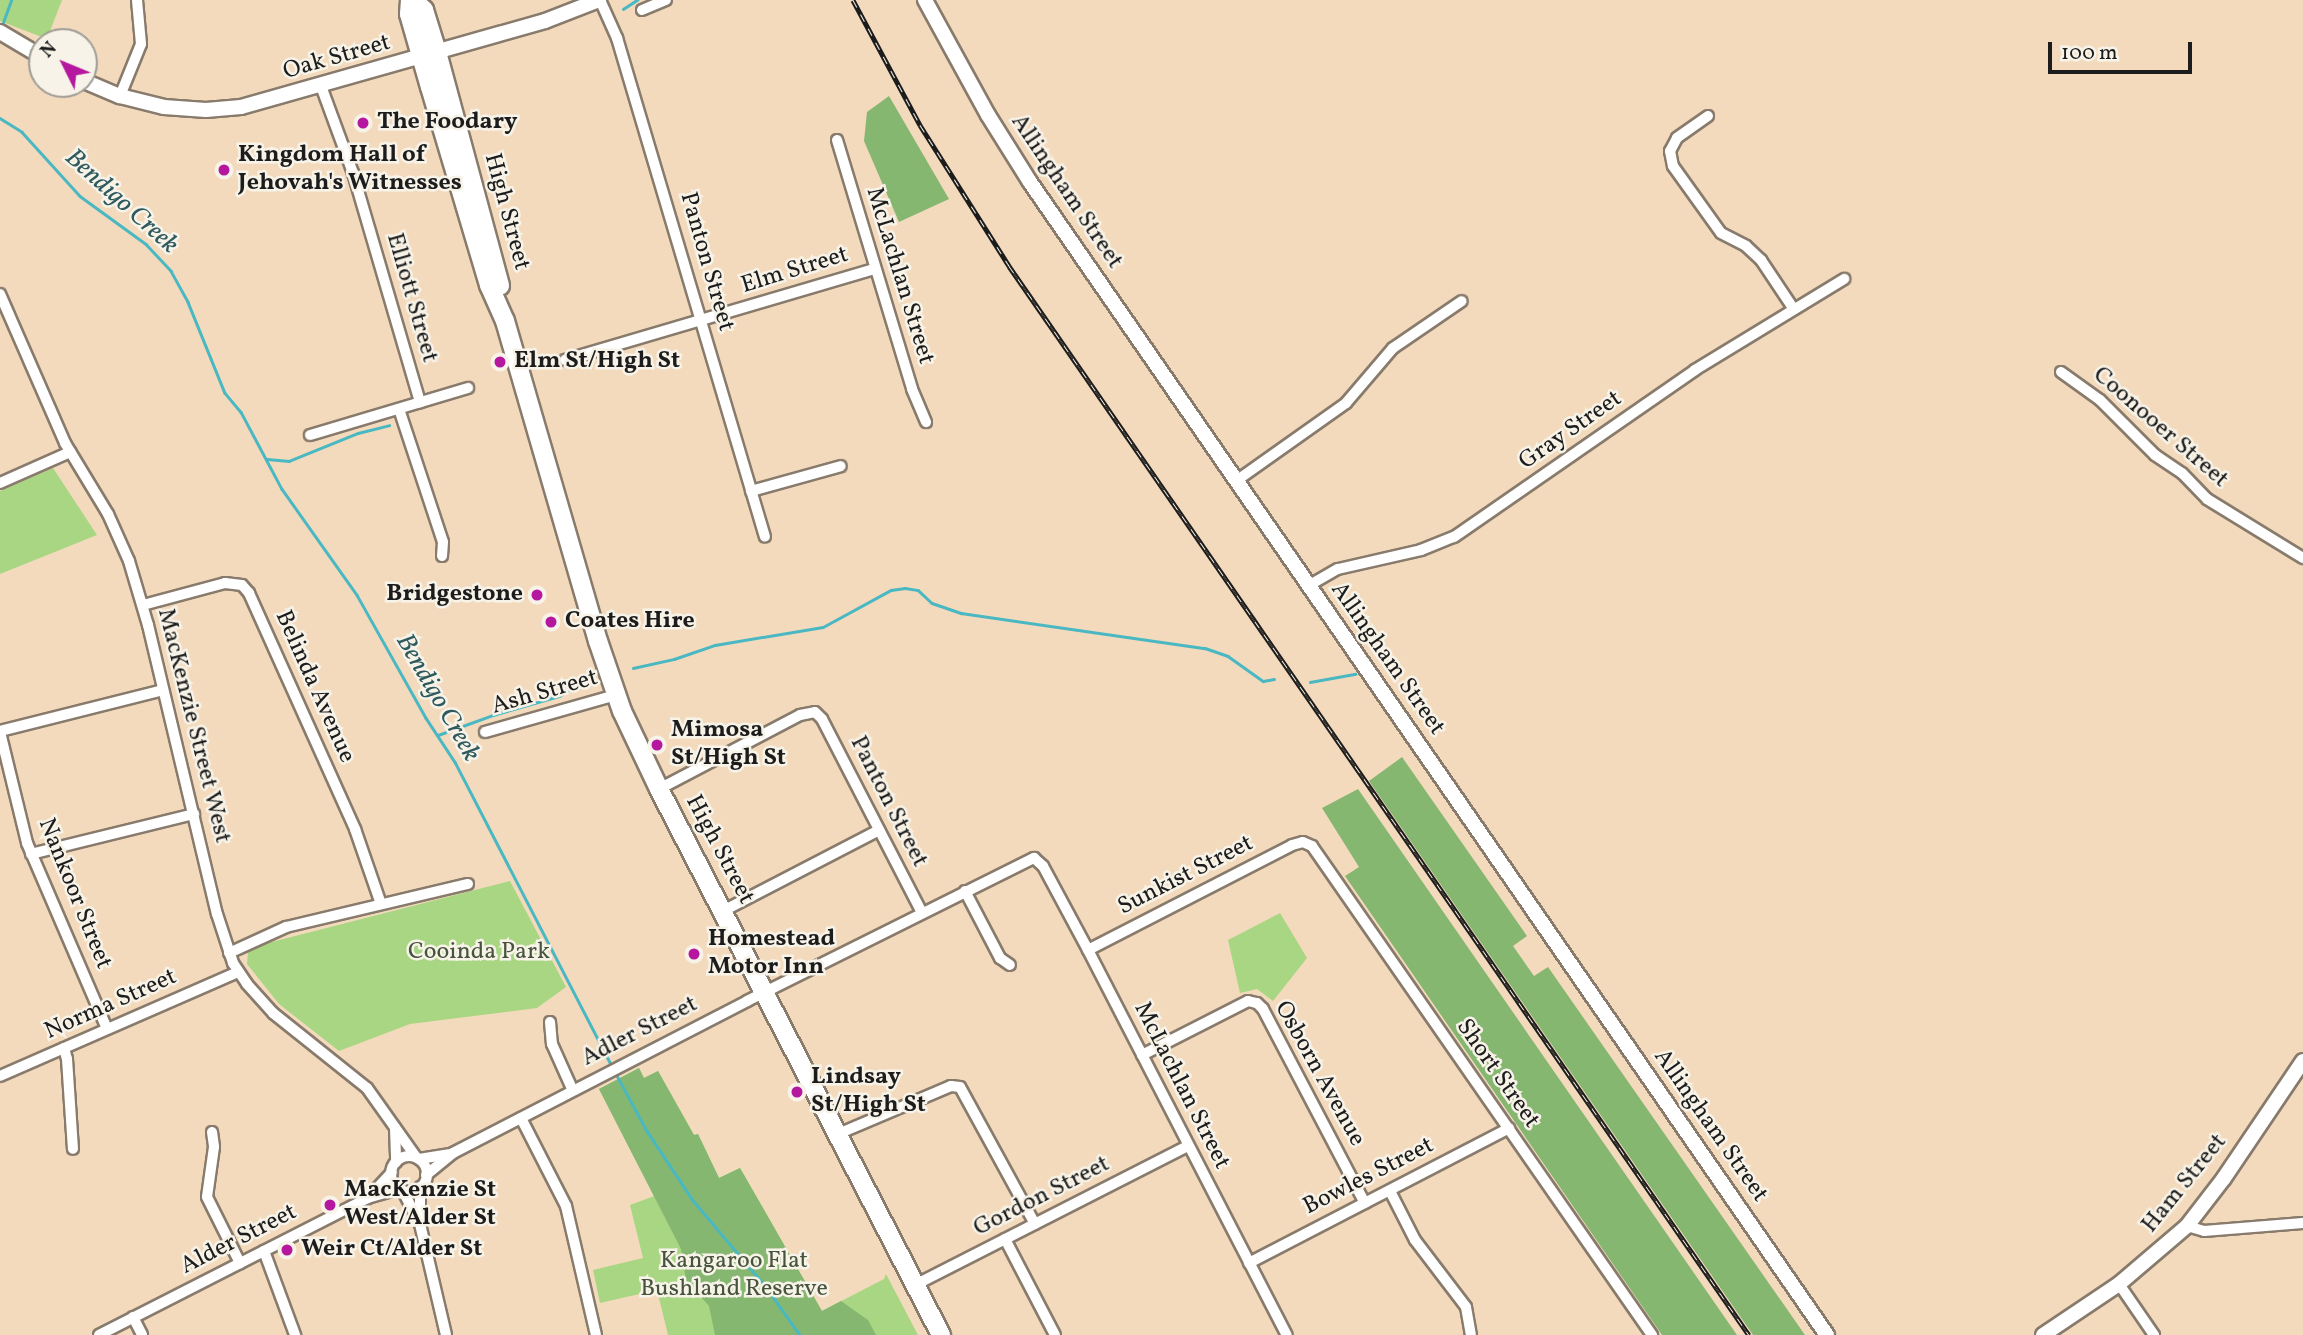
<!DOCTYPE html>
<html>
<head>
<meta charset="utf-8">
<style>
	body { margin:0 }
	#map { position:relative; width:2303px; height:1335px; overflow:hidden; background:#f4dabd; font-family:Vollkorn,serif }
	div>[style] { position:absolute }
	[style*='--x'] { left:calc(var(--x)*1px); top:calc(var(--y)*1px); width:calc(var(--w)*1px); rotate:calc(var(--a)*1deg) }
	.green>* { inset:0; background:#a9d683 }
	.forest>* { inset:0; background:#86b771 }
	.stream>* { height:2.5px; margin:-1.25px; padding:0 1.25px; transform-origin:1.25px; border-radius:1.25px; background:#49b8c2 }
	.roads { filter:drop-shadow(2px 0 #887b6c) drop-shadow(-2px 0 #887b6c) drop-shadow(0 2px #887b6c) drop-shadow(0 -2px #887b6c) }
	.street>* { height:10px; margin:-5px; padding:0 5px; transform-origin:5px; border-radius:5px; background:#fff }
	.street>.ring { margin:-5px; padding:0; box-sizing:content-box; background:none; border:10px solid #fff; border-radius:50% }
	.secondary>* { height:14px; margin:-7px; padding:0 7px; transform-origin:7px; border-radius:7px; background:#fff }
	.highway>* { height:18px; margin:-9px; padding:0 9px; transform-origin:9px; border-radius:9px; background:#fff }
	.rail>* { height:5px; margin-top:-2.5px; transform-origin:0; background:repeating-linear-gradient(90deg,#f7f3e8 0 8px,#1c1c1c 0 16px); box-sizing:border-box; border-block:2px solid #1c1c1c }
	.dots>* { width:19px; height:19px; translate:-50% -50%; box-sizing:border-box; border:4px solid #f7f3e8; border-radius:50% }
	span { translate:-50% -50%; white-space:nowrap; text-align:center; line-height:1.15; -webkit-text-stroke:5px #f7f3e8; paint-order:stroke }
	.street-label { font-size:24px; color:#1c1c1c }
	.poi-label { font-size:24px; color:#1c1c1c; font-weight:700 }
	.left { translate:0 -50%; text-align:left }
	.right { translate:-100% -50%; text-align:right }
	.park-label { font-size:24px; color:#46543b }
	.water-label { font-size:26px; color:#2e5a5e; font-style:italic }
	.north { position:absolute; left:28px; top:28px; width:70px; height:70px; box-sizing:border-box; background:#f7f3e8; border:2px solid #9f9d96; border-radius:50%; rotate:313deg; font-size:19px; font-weight:700; line-height:28px; text-align:center; color:#1c1c1c }
	.north::after { content:''; display:block; margin:auto; width:24px; height:32px; background:#b5179e; clip-path:polygon(50% 0,100% 100%,50% 72%,0 100%) }
	.scale { position:absolute; left:2048px; top:42px; width:144px; height:32px; box-sizing:border-box; border:4px solid #1c1c1c; border-top:0; padding-left:9px; font-size:21px; line-height:24px; white-space:nowrap; color:#1c1c1c; -webkit-text-stroke:5px #f7f3e8; paint-order:stroke }
</style>
</head>
<body>
<div id="map">
	<div class="green">
		<div style="clip-path:polygon(0 0,62px 0,47px 39px,0 21px)"></div>
		<div style="clip-path:polygon(53px 468px,97px 535px,0 574px,0 491px)"></div>
		<div style="clip-path:polygon(510px 881px,566px 987px,537px 1008px,410px 1024px,339px 1051px,279px 1004px,247px 964px,248px 952px,260px 945px)"></div>
		<div style="clip-path:polygon(1280px 913px,1307px 958px,1273px 1001px,1257px 989px,1240px 993px,1228px 940px)"></div>
		<div style="clip-path:polygon(639px 1068px,644px 1078px,658px 1071px,694px 1135px,698px 1134px,719px 1178px,740px 1168px,822px 1311px,884px 1279px,886px 1274px,918px 1335px,668px 1335px,657px 1290px,600px 1303px,593px 1270px,643px 1258px,630px 1205px,654px 1196px,599px 1089px)"></div>
	</div>
	<div class="forest">
		<div style="clip-path:polygon(889px 96px,949px 199px,899px 222px,864px 141px,867px 112px)"></div>
		<div style="clip-path:polygon(1402px 757px,1527px 936px,1513px 946px,1534px 976px,1548px 967px,1805px 1335px,1753px 1335px,1369px 781px)"></div>
		<div style="clip-path:polygon(1358px 789px,1737px 1335px,1662px 1335px,1345px 876px,1359px 867px,1322px 808px)"></div>
		<div style="clip-path:polygon(639px 1068px,644px 1078px,658px 1071px,694px 1135px,698px 1134px,719px 1178px,740px 1168px,822px 1311px,841px 1301px,868px 1320px,876px 1335px,715px 1335px,709px 1306px,686px 1280px,681px 1249px,599px 1089px)"></div>
	</div>
	<div class="stream">
		<div style="--x:623;--y:9;--w:17;--a:-33"></div>
		<div style="--x:1;--y:28;--w:30;--a:-70"></div>
		<div style="--x:0;--y:118;--w:26;--a:32"></div>
		<div style="--x:22;--y:132;--w:86;--a:47.8"></div>
		<div style="--x:80;--y:196;--w:82;--a:36"></div>
		<div style="--x:146;--y:244;--w:37;--a:47"></div>
		<div style="--x:171;--y:271;--w:35;--a:61"></div>
		<div style="--x:188;--y:302;--w:98;--a:67.9"></div>
		<div style="--x:225;--y:393;--w:25;--a:50"></div>
		<div style="--x:241;--y:412;--w:87;--a:62"></div>
		<div style="--x:282;--y:489;--w:130;--a:54.7"></div>
		<div style="--x:357;--y:595;--w:141;--a:60.7"></div>
		<div style="--x:426;--y:718;--w:53;--a:56.6"></div>
		<div style="--x:455;--y:762;--w:342;--a:62.7"></div>
		<div style="--x:267;--y:459;--w:22;--a:5"></div>
		<div style="--x:289;--y:461;--w:74;--a:-22.1"></div>
		<div style="--x:358;--y:433;--w:32;--a:-14"></div>
		<div style="--x:633;--y:668;--w:42;--a:-12.4"></div>
		<div style="--x:674;--y:659;--w:43;--a:-18.9"></div>
		<div style="--x:715;--y:645;--w:109;--a:-9.5"></div>
		<div style="--x:823;--y:627;--w:77;--a:-28.6"></div>
		<div style="--x:891;--y:590;--w:14;--a:-8"></div>
		<div style="--x:905;--y:588;--w:13;--a:9"></div>
		<div style="--x:918;--y:590;--w:19;--a:43"></div>
		<div style="--x:932;--y:603;--w:31;--a:19"></div>
		<div style="--x:961;--y:613;--w:246;--a:8.2"></div>
		<div style="--x:1205;--y:648;--w:24;--a:19"></div>
		<div style="--x:1228;--y:656;--w:43;--a:35.5"></div>
		<div style="--x:1263;--y:681;--w:11;--a:-10"></div>
		<div style="--x:1310;--y:682;--w:46;--a:-10.1"></div>
		<div style="--x:438;--y:735;--w:59;--a:-20"></div>
		<div style="--x:493;--y:715;--w:69;--a:-16.1"></div>
		<div style="--x:559;--y:696;--w:36;--a:-32"></div>
		<div style="--x:615;--y:1072;--w:67;--a:61.5"></div>
		<div style="--x:647;--y:1131;--w:82;--a:56.5"></div>
		<div style="--x:692;--y:1199;--w:115;--a:49.9"></div>
		<div style="--x:766;--y:1287;--w:59;--a:54.7"></div>
	</div>
	<div class="roads">
		<div class="street">
			<div style="--x:600;--y:0;--w:42;--a:65.9"></div>
			<div style="--x:617;--y:38;--w:520;--a:73.48"></div>
			<div style="--x:642;--y:10;--w:26;--a:-23"></div>
			<div style="--x:321;--y:86;--w:93;--a:69.8"></div>
			<div style="--x:353;--y:173;--w:239;--a:73.7"></div>
			<div style="--x:120;--y:96;--w:56;--a:-68"></div>
			<div style="--x:141;--y:44;--w:44;--a:-95.2"></div>
			<div style="--x:1708;--y:116;--w:38;--a:145"></div>
			<div style="--x:1677;--y:138;--w:15;--a:118"></div>
			<div style="--x:1670;--y:151;--w:15;--a:79"></div>
			<div style="--x:1673;--y:166;--w:82;--a:54.4"></div>
			<div style="--x:1721;--y:233;--w:28;--a:27"></div>
			<div style="--x:1746;--y:246;--w:21;--a:43"></div>
			<div style="--x:1761;--y:260;--w:58;--a:56.3"></div>
			<div style="--x:837;--y:140;--w:260;--a:73.2"></div>
			<div style="--x:912;--y:389;--w:36;--a:67"></div>
			<div style="--x:0;--y:294;--w:163;--a:66.4"></div>
			<div style="--x:65;--y:443;--w:83;--a:58.8"></div>
			<div style="--x:108;--y:514;--w:51;--a:65.9"></div>
			<div style="--x:129;--y:561;--w:67;--a:73.5"></div>
			<div style="--x:148;--y:625;--w:297;--a:76.6"></div>
			<div style="--x:217;--y:914;--w:52;--a:71.9"></div>
			<div style="--x:233;--y:963;--w:25;--a:56"></div>
			<div style="--x:247;--y:984;--w:39;--a:48"></div>
			<div style="--x:273;--y:1013;--w:120;--a:38.6"></div>
			<div style="--x:367;--y:1088;--w:85;--a:54.6"></div>
			<div style="--x:565;--y:360;--w:323;--a:-16.4"></div>
			<div style="--x:2061;--y:372;--w:48;--a:35.7"></div>
			<div style="--x:2100;--y:400;--w:78;--a:45"></div>
			<div style="--x:2155;--y:455;--w:32;--a:34"></div>
			<div style="--x:2182;--y:473;--w:36;--a:46"></div>
			<div style="--x:2207;--y:499;--w:113;--a:31.6"></div>
			<div style="--x:399;--y:409;--w:140;--a:71.7"></div>
			<div style="--x:443;--y:542;--w:14;--a:94"></div>
			<div style="--x:310;--y:435;--w:165;--a:-16.6"></div>
			<div style="--x:1236;--y:481;--w:135;--a:-35.3"></div>
			<div style="--x:1346;--y:403;--w:72;--a:-49.5"></div>
			<div style="--x:1393;--y:348;--w:83;--a:-34.3"></div>
			<div style="--x:0;--y:483;--w:77;--a:-23.9"></div>
			<div style="--x:751;--y:491;--w:93;--a:-15.5"></div>
			<div style="--x:1308;--y:586;--w:34;--a:-30"></div>
			<div style="--x:1338;--y:569;--w:85;--a:-12.9"></div>
			<div style="--x:1421;--y:550;--w:35;--a:-22"></div>
			<div style="--x:1454;--y:537;--w:293;--a:-34.7"></div>
			<div style="--x:1695;--y:370;--w:175;--a:-31.4"></div>
			<div style="--x:143;--y:605;--w:85;--a:-15"></div>
			<div style="--x:225;--y:583;--w:17;--a:7"></div>
			<div style="--x:242;--y:585;--w:11;--a:49"></div>
			<div style="--x:249;--y:593;--w:259;--a:65.8"></div>
			<div style="--x:355;--y:829;--w:79;--a:70.9"></div>
			<div style="--x:0;--y:731;--w:168;--a:-14.1"></div>
			<div style="--x:0;--y:732;--w:114;--a:76.3"></div>
			<div style="--x:27;--y:843;--w:202;--a:66.7"></div>
			<div style="--x:485;--y:732;--w:136;--a:-15.8"></div>
			<div style="--x:659;--y:789;--w:159;--a:-27.7"></div>
			<div style="--x:800;--y:715;--w:15;--a:-11"></div>
			<div style="--x:815;--y:712;--w:10;--a:45"></div>
			<div style="--x:822;--y:719;--w:218;--a:62.7"></div>
			<div style="--x:31;--y:854;--w:168;--a:-13.8"></div>
			<div style="--x:965;--y:891;--w:76;--a:62.4"></div>
			<div style="--x:1000;--y:958;--w:12;--a:35"></div>
			<div style="--x:723;--y:911;--w:176;--a:-27.4"></div>
			<div style="--x:1088;--y:950;--w:229;--a:-27.2"></div>
			<div style="--x:1292;--y:845;--w:11;--a:-15"></div>
			<div style="--x:1303;--y:842;--w:10;--a:24"></div>
			<div style="--x:1312;--y:846;--w:596;--a:55.19"></div>
			<div style="--x:229;--y:953;--w:63;--a:-24.5"></div>
			<div style="--x:286;--y:927;--w:187;--a:-13.3"></div>
			<div style="--x:550;--y:1022;--w:22;--a:85"></div>
			<div style="--x:552;--y:1044;--w:51;--a:65.9"></div>
			<div style="--x:64;--y:1048;--w:11;--a:75"></div>
			<div style="--x:67;--y:1059;--w:90;--a:86.2"></div>
			<div style="--x:1142;--y:1055;--w:119;--a:-27"></div>
			<div style="--x:1248;--y:1001;--w:9;--a:13"></div>
			<div style="--x:1257;--y:1003;--w:8;--a:45"></div>
			<div style="--x:1263;--y:1009;--w:219;--a:62.3"></div>
			<div style="--x:0;--y:1076;--w:260;--a:-23.6"></div>
			<div style="--x:521;--y:1118;--w:99;--a:62.9"></div>
			<div style="--x:566;--y:1206;--w:132;--a:76.9"></div>
			<div style="--x:395;--y:1128;--w:34;--a:88"></div>
			<div style="--x:212;--y:1132;--w:15;--a:82"></div>
			<div style="--x:214;--y:1147;--w:50;--a:98"></div>
			<div style="--x:207;--y:1197;--w:74;--a:63.4"></div>
			<div style="--x:838;--y:1134;--w:123;--a:-23"></div>
			<div style="--x:951;--y:1086;--w:9;--a:6"></div>
			<div style="--x:960;--y:1087;--w:156;--a:61.3"></div>
			<div class="ring" style="left:391px;top:1156px;width:26px;height:26px"></div>
			<div style="--x:419;--y:1159;--w:30;--a:-9"></div>
			<div style="--x:426;--y:1175;--w:35;--a:-39"></div>
			<div style="--x:453;--y:1153;--w:331;--a:-27.3"></div>
			<div style="--x:747;--y:1001;--w:321;--a:-26.5"></div>
			<div style="--x:1034;--y:858;--w:12;--a:42"></div>
			<div style="--x:1043;--y:866;--w:95;--a:61.8"></div>
			<div style="--x:1088;--y:950;--w:433;--a:62.7"></div>
			<div style="--x:420;--y:1187;--w:31;--a:90"></div>
			<div style="--x:403;--y:1191;--w:37;--a:63"></div>
			<div style="--x:420;--y:1224;--w:114;--a:76.8"></div>
			<div style="--x:1390;--y:1191;--w:55;--a:63"></div>
			<div style="--x:1415;--y:1240;--w:84;--a:52.7"></div>
			<div style="--x:1466;--y:1307;--w:28;--a:80"></div>
			<div style="--x:371;--y:1197;--w:29;--a:-16"></div>
			<div style="--x:2187;--y:1226;--w:18;--a:16"></div>
			<div style="--x:2204;--y:1231;--w:99;--a:-4.6"></div>
			<div style="--x:1005;--y:1239;--w:108;--a:62.5"></div>
			<div style="--x:264;--y:1251;--w:90;--a:69.7"></div>
			<div style="--x:1249;--y:1263;--w:293;--a:-27.4"></div>
			<div style="--x:2119;--y:1284;--w:62;--a:55.5"></div>
			<div style="--x:915;--y:1285;--w:306;--a:-27"></div>
			<div style="--x:133;--y:1317;--w:20;--a:63"></div>
			<div style="--x:99;--y:1335;--w:302;--a:-27"></div>
			<div style="--x:368;--y:1198;--w:35;--a:-47"></div>
		</div>
		<div class="secondary">
			<div style="--x:925;--y:0;--w:131;--a:61.3"></div>
			<div style="--x:988;--y:115;--w:79;--a:57.9"></div>
			<div style="--x:1030;--y:182;--w:1402;--a:55.35"></div>
			<div style="--x:0;--y:32;--w:49;--a:30.8"></div>
			<div style="--x:84;--y:81;--w:39;--a:23"></div>
			<div style="--x:120;--y:96;--w:45;--a:14"></div>
			<div style="--x:164;--y:107;--w:42;--a:4.1"></div>
			<div style="--x:206;--y:110;--w:35;--a:-5"></div>
			<div style="--x:241;--y:107;--w:316;--a:-15.8"></div>
			<div style="--x:545;--y:21;--w:58;--a:-21.3"></div>
			<div style="--x:2043;--y:1335;--w:92;--a:-33.9"></div>
			<div style="--x:2119;--y:1284;--w:89;--a:-40.5"></div>
			<div style="--x:2187;--y:1226;--w:61;--a:-52.4"></div>
			<div style="--x:2224;--y:1178;--w:141;--a:-56"></div>
		</div>
		<div class="highway">
			<div style="--x:410;--y:0;--w:14;--a:94"></div>
			<div style="--x:409;--y:14;--w:76;--a:74"></div>
			<div style="--x:430;--y:87;--w:207;--a:73.4"></div>
			<div style="--x:489;--y:285;--w:39;--a:66"></div>
			<div style="--x:505;--y:321;--w:333;--a:73.8"></div>
			<div style="--x:598;--y:641;--w:74;--a:71.1"></div>
			<div style="--x:622;--y:711;--w:86;--a:64.6"></div>
			<div style="--x:659;--y:789;--w:615;--a:62.68"></div>
			<div style="--x:413;--y:0;--w:15;--a:42"></div>
			<div style="--x:424;--y:10;--w:44;--a:72.8"></div>
			<div style="--x:437;--y:52;--w:242;--a:74.9"></div>
		</div>
	</div>
	<div class="rail">
		<div style="--x:853;--y:0;--w:142;--a:61.8"></div>
		<div style="--x:920;--y:125;--w:167;--a:57.7"></div>
		<div style="--x:1009;--y:266;--w:1300;--a:55.31"></div>
	</div>
	<div class="dots">
		<div style="left:363px;top:123px;background:#b5179e"></div>
		<div style="left:224px;top:170px;background:#b5179e"></div>
		<div style="left:500px;top:362px;background:#b5179e"></div>
		<div style="left:537px;top:595px;background:#b5179e"></div>
		<div style="left:551px;top:622px;background:#b5179e"></div>
		<div style="left:657px;top:745px;background:#b5179e"></div>
		<div style="left:694px;top:954px;background:#b5179e"></div>
		<div style="left:797px;top:1092px;background:#b5179e"></div>
		<div style="left:330px;top:1205px;background:#b5179e"></div>
		<div style="left:287px;top:1250px;background:#b5179e"></div>
	</div>
	<div class="street-label">
		<span style="left:337px;top:58px;rotate:-16deg">Oak Street</span>
		<span style="left:1066px;top:192px;rotate:56deg">Allingham Street</span>
		<span style="left:506px;top:212px;rotate:75deg">High Street</span>
		<span style="left:706px;top:262px;rotate:74deg">Panton Street</span>
		<span style="left:795px;top:271px;rotate:-17deg">Elm Street</span>
		<span style="left:899px;top:276px;rotate:73deg">McLachlan Street</span>
		<span style="left:411px;top:298px;rotate:74deg">Elliott Street</span>
		<span style="left:2160px;top:428px;rotate:41deg">Coonooer Street</span>
		<span style="left:1571px;top:431px;rotate:-35deg">Gray Street</span>
		<span style="left:1387px;top:659px;rotate:55deg">Allingham Street</span>
		<span style="left:314px;top:687px;rotate:66deg">Belinda Avenue</span>
		<span style="left:545px;top:693px;rotate:-16deg">Ash Street</span>
		<span style="left:193px;top:726px;rotate:76deg">MacKenzie Street West</span>
		<span style="left:888px;top:802px;rotate:63deg">Panton Street</span>
		<span style="left:719px;top:850px;rotate:62deg">High Street</span>
		<span style="left:1186px;top:876px;rotate:-27deg">Sunkist Street</span>
		<span style="left:74px;top:894px;rotate:68deg">Nankoor Street</span>
		<span style="left:111px;top:1005px;rotate:-24deg">Norma Street</span>
		<span style="left:640px;top:1032px;rotate:-27deg">Adler Street</span>
		<span style="left:1319px;top:1074px;rotate:61deg">Osborn Avenue</span>
		<span style="left:1497px;top:1074px;rotate:55deg">Short Street</span>
		<span style="left:1181px;top:1086px;rotate:63deg">McLachlan Street</span>
		<span style="left:1710px;top:1126px;rotate:55deg">Allingham Street</span>
		<span style="left:1369px;top:1177px;rotate:-27deg">Bowles Street</span>
		<span style="left:2185px;top:1184px;rotate:-51deg">Ham Street</span>
		<span style="left:1042px;top:1197px;rotate:-27deg">Gordon Street</span>
		<span style="left:239px;top:1240px;rotate:-27deg">Alder Street</span>
	</div>
	<div class="poi-label">
		<span class="left" style="left:377px;top:123px">The Foodary</span>
		<span class="left" style="left:238px;top:170px">Kingdom Hall of<br>Jehovah's Witnesses</span>
		<span class="left" style="left:514px;top:362px">Elm St/High St</span>
		<span class="right" style="left:523px;top:595px">Bridgestone</span>
		<span class="left" style="left:565px;top:622px">Coates Hire</span>
		<span class="left" style="left:671px;top:745px">Mimosa<br>St/High St</span>
		<span class="left" style="left:708px;top:954px">Homestead<br>Motor Inn</span>
		<span class="left" style="left:811px;top:1092px">Lindsay<br>St/High St</span>
		<span class="left" style="left:344px;top:1205px">MacKenzie St<br>West/Alder St</span>
		<span class="left" style="left:301px;top:1250px">Weir Ct/Alder St</span>
	</div>
	<div class="park-label">
		<span style="left:479px;top:953px">Cooinda Park</span>
		<span style="left:734px;top:1276px">Kangaroo Flat<br>Bushland Reserve</span>
	</div>
	<div class="water-label">
		<span style="left:121px;top:202px;rotate:42deg">Bendigo Creek</span>
		<span style="left:437px;top:698px;rotate:60deg">Bendigo Creek</span>
	</div>
	<div class="north">N</div>
	<div class="scale">100 m</div>
</div>
</body>
</html>
